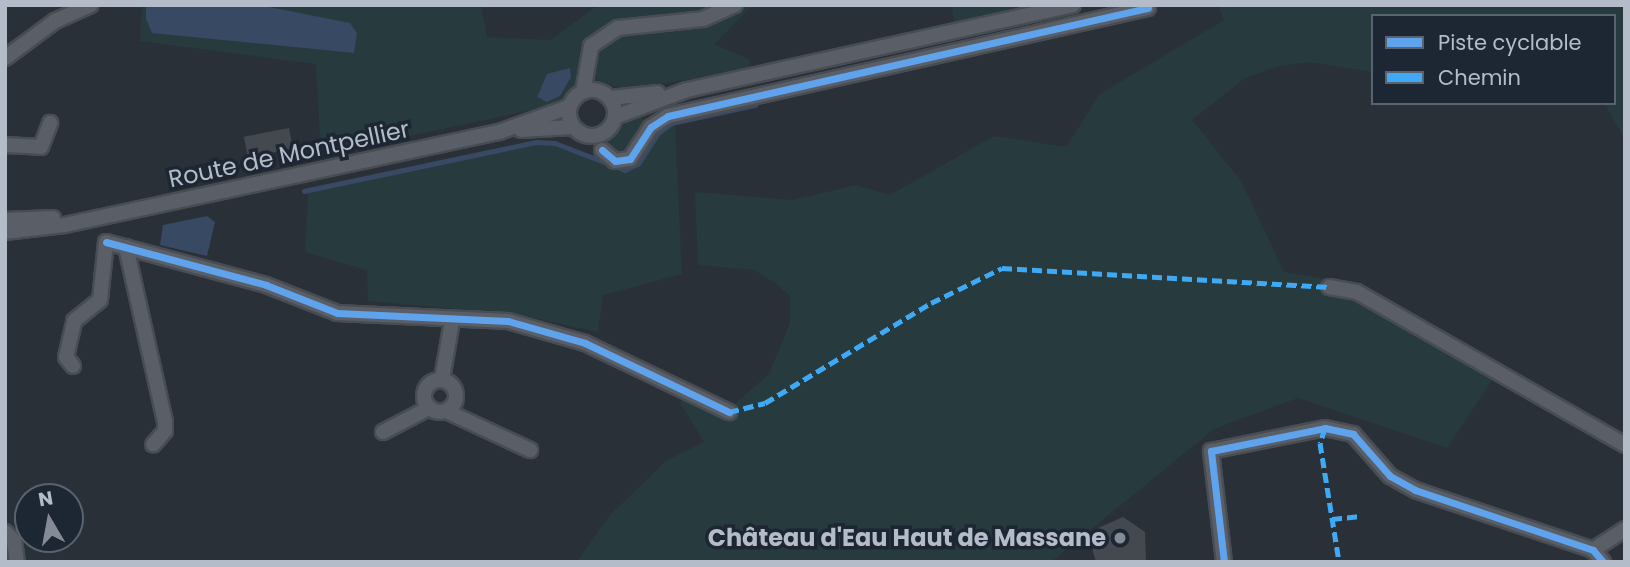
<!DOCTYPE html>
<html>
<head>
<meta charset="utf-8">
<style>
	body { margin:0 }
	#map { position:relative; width:1630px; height:567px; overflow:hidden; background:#2a3038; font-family:Poppins,sans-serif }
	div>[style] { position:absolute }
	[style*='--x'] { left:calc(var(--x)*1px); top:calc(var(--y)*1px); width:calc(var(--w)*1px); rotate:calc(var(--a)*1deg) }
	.green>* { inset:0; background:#273a3e }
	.water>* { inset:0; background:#384963 }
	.stream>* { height:4.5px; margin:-2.25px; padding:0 2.25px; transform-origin:2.25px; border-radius:2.25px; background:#384963 }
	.building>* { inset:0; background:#444950; transform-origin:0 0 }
	.roads { filter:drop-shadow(2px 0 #484c53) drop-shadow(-2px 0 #484c53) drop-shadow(0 2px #484c53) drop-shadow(0 -2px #484c53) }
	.minor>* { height:14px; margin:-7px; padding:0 7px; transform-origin:7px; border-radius:7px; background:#5a5e66 }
	.minor>.ring { margin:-7px; padding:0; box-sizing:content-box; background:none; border:14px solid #5a5e66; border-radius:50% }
	.quiet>* { height:5px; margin-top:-2.5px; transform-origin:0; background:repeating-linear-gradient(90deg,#3fa9f5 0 10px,transparent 0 15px) }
	.cycleway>* { height:7px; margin:-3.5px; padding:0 3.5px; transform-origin:3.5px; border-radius:3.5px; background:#60a3ed }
	.dots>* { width:19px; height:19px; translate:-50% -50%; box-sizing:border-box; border:4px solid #1d2633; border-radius:50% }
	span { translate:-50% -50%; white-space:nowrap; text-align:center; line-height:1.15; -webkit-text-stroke:7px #1d2633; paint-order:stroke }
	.street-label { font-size:24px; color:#b4bcc9 }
	.poi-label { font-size:24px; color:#b4bcc9; font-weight:700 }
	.right { translate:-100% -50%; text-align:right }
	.frame { position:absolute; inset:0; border:7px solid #b4bcc9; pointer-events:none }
	.legend { position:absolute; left:1371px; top:14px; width:245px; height:91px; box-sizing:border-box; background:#1d2633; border:2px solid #59626f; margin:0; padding:9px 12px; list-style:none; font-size:21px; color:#b4bcc9 }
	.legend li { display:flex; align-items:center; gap:14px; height:35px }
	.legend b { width:35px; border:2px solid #59626f }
	.north { position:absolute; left:14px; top:483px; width:70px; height:70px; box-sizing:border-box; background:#1d2633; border:2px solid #59626f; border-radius:50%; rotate:350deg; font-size:19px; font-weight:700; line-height:28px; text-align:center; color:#b4bcc9 }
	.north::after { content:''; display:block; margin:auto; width:24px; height:32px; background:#848b96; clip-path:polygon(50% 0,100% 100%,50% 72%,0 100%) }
</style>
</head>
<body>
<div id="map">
	<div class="green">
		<div style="clip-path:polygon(142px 5px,481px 5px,487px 37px,551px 40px,598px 5px,753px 5px,714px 44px,749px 59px,750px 69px,626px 90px,597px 80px,576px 86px,563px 103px,321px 155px,316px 64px,140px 41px)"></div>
		<div style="clip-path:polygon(952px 5px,1030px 5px,954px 23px)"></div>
		<div style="clip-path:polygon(1218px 5px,1625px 5px,1625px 139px,1604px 103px,1614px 103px,1614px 16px,1373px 16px,1373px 72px,1309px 62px,1280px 66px,1245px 78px,1192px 120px,1241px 181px,1284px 272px,1355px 284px,1501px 367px,1447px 448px,1298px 398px,1214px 429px,1051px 562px,577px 562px,609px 516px,666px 461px,704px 442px,680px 402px,691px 390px,731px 407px,769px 374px,790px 323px,790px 296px,775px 283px,754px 270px,698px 265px,695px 192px,793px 200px,856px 185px,890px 195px,994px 136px,1066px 147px,1100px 94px,1224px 20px)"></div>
		<div style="clip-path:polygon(640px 111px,643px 121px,628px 147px,617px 152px,609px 144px,610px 137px)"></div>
		<div style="clip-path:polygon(675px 124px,682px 274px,603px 295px,598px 332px,516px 314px,368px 301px,367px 270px,305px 252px,308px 193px,537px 144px,554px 144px,621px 172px,641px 163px,660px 133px)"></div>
	</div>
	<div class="water">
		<div style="clip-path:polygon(259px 5px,350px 23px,357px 33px,354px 53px,152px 33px,146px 19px,146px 5px)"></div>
		<div style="clip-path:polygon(570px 68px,571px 77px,560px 96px,547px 102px,537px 97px,547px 74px)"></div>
		<div style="clip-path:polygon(207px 216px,215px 222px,207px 256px,160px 245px,163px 225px)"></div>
	</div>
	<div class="stream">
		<div style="--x:304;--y:191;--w:238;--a:-11.9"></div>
		<div style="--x:537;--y:142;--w:18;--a:3"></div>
		<div style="--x:555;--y:143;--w:75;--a:21.1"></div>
		<div style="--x:625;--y:170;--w:14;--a:-25"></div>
		<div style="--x:638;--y:164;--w:37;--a:-57"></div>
		<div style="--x:658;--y:133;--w:17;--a:-36"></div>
		<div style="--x:672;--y:123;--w:85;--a:-12.2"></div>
	</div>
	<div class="building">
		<div style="left:289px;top:128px;width:21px;height:46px;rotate:79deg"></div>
		<div style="clip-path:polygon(1123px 517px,1145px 532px,1146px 562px,1096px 562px,1091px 545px,1098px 528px)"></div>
	</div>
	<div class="roads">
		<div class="minor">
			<div style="--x:5;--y:58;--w:62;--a:-36.5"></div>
			<div style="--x:55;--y:21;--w:39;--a:-24"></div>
			<div class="ring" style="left:569px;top:90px;width:32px;height:32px"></div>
			<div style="--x:583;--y:92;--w:47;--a:-80.1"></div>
			<div style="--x:591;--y:46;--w:32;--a:-34"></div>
			<div style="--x:618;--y:28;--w:85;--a:-6"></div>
			<div style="--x:703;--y:19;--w:35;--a:-24"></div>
			<div style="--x:610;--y:98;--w:48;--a:-5.9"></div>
			<div style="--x:615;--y:117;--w:77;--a:-20.6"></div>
			<div style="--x:687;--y:90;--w:395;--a:-12.4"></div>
			<div style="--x:521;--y:130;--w:52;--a:-3.3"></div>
			<div style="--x:5;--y:145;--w:36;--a:3"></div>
			<div style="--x:41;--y:147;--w:26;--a:-69"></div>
			<div style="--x:602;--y:150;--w:17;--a:40"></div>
			<div style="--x:615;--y:161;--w:15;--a:-8"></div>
			<div style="--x:630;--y:159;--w:38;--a:-57"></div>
			<div style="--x:651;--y:127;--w:20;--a:-33"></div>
			<div style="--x:668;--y:116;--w:492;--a:-12.7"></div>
			<div style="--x:5;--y:220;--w:48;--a:-2.4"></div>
			<div style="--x:5;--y:232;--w:60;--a:-6.7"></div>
			<div style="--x:65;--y:225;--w:444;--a:-12.1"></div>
			<div style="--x:499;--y:132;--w:74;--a:-19.7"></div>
			<div style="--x:106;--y:242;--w:166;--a:15"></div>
			<div style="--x:266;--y:285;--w:76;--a:21.5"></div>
			<div style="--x:337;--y:313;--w:171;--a:2.7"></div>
			<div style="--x:508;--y:321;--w:80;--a:15.9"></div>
			<div style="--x:585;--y:343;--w:160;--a:25.6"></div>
			<div style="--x:126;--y:247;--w:178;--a:77.4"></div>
			<div style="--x:165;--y:421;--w:10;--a:90"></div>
			<div style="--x:165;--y:431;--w:18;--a:131"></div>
			<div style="--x:1329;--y:287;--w:28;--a:10"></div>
			<div style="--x:1357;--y:292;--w:309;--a:29.7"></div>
			<div style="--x:73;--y:366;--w:11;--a:-128"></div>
			<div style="--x:66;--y:357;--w:37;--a:-77"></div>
			<div style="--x:74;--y:321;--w:33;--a:-39"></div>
			<div style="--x:100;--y:300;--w:58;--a:-84.1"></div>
			<div style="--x:442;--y:379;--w:59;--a:-80.2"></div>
			<div class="ring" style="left:424px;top:380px;width:18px;height:18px"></div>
			<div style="--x:446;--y:411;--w:93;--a:24.9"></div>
			<div style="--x:383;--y:432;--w:52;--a:-27.6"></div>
			<div style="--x:5;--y:532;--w:13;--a:45"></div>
			<div style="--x:14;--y:541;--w:21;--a:82"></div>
			<div style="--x:1593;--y:550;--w:38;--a:-33"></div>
			<div style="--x:1224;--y:562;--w:112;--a:-96.7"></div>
			<div style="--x:1211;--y:451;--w:116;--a:-11.4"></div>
			<div style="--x:1325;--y:428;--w:29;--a:12"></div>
			<div style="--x:1353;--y:434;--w:56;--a:48.6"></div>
			<div style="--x:1390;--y:476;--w:29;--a:29"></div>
			<div style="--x:1415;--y:490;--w:188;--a:18.6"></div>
			<div style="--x:1593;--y:550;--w:16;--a:50"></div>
		</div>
	</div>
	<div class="quiet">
		<div style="--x:729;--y:412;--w:37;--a:-14"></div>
		<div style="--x:765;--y:403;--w:194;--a:-31.1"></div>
		<div style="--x:931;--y:303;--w:79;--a:-26.2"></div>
		<div style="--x:1002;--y:268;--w:328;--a:3.3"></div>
		<div style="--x:1325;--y:428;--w:16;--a:108"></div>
		<div style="--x:1320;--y:443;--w:121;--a:80.9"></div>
		<div style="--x:1332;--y:519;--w:29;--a:-6"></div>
	</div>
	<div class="cycleway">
		<div style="--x:602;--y:150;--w:17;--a:40"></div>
		<div style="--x:615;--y:161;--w:15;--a:-8"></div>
		<div style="--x:630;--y:159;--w:38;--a:-57"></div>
		<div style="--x:651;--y:127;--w:20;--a:-33"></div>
		<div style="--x:668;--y:116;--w:492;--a:-12.7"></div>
		<div style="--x:106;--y:242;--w:166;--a:15"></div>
		<div style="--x:266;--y:285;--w:76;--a:21.5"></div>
		<div style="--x:337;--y:313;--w:171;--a:2.7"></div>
		<div style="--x:508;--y:321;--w:80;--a:15.9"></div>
		<div style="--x:585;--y:343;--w:160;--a:25.6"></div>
		<div style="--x:1224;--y:562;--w:112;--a:-96.7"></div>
		<div style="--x:1211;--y:451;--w:116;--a:-11.4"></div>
		<div style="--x:1325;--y:428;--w:29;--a:12"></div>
		<div style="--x:1353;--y:434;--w:56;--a:48.6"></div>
		<div style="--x:1390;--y:476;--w:29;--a:29"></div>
		<div style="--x:1415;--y:490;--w:188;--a:18.6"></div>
		<div style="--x:1593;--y:550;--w:16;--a:50"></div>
	</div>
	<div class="dots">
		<div style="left:1120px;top:538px;background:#848b96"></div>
	</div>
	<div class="street-label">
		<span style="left:289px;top:154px;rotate:-12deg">Route de Montpellier</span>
	</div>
	<div class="poi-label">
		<span class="right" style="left:1106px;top:538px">Château d'Eau Haut de Massane</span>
	</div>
	<div class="frame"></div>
	<ul class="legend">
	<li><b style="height:9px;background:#60a3ed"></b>Piste cyclable</li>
	<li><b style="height:9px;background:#3fa9f5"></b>Chemin</li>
	</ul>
	<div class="north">N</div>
</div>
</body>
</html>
